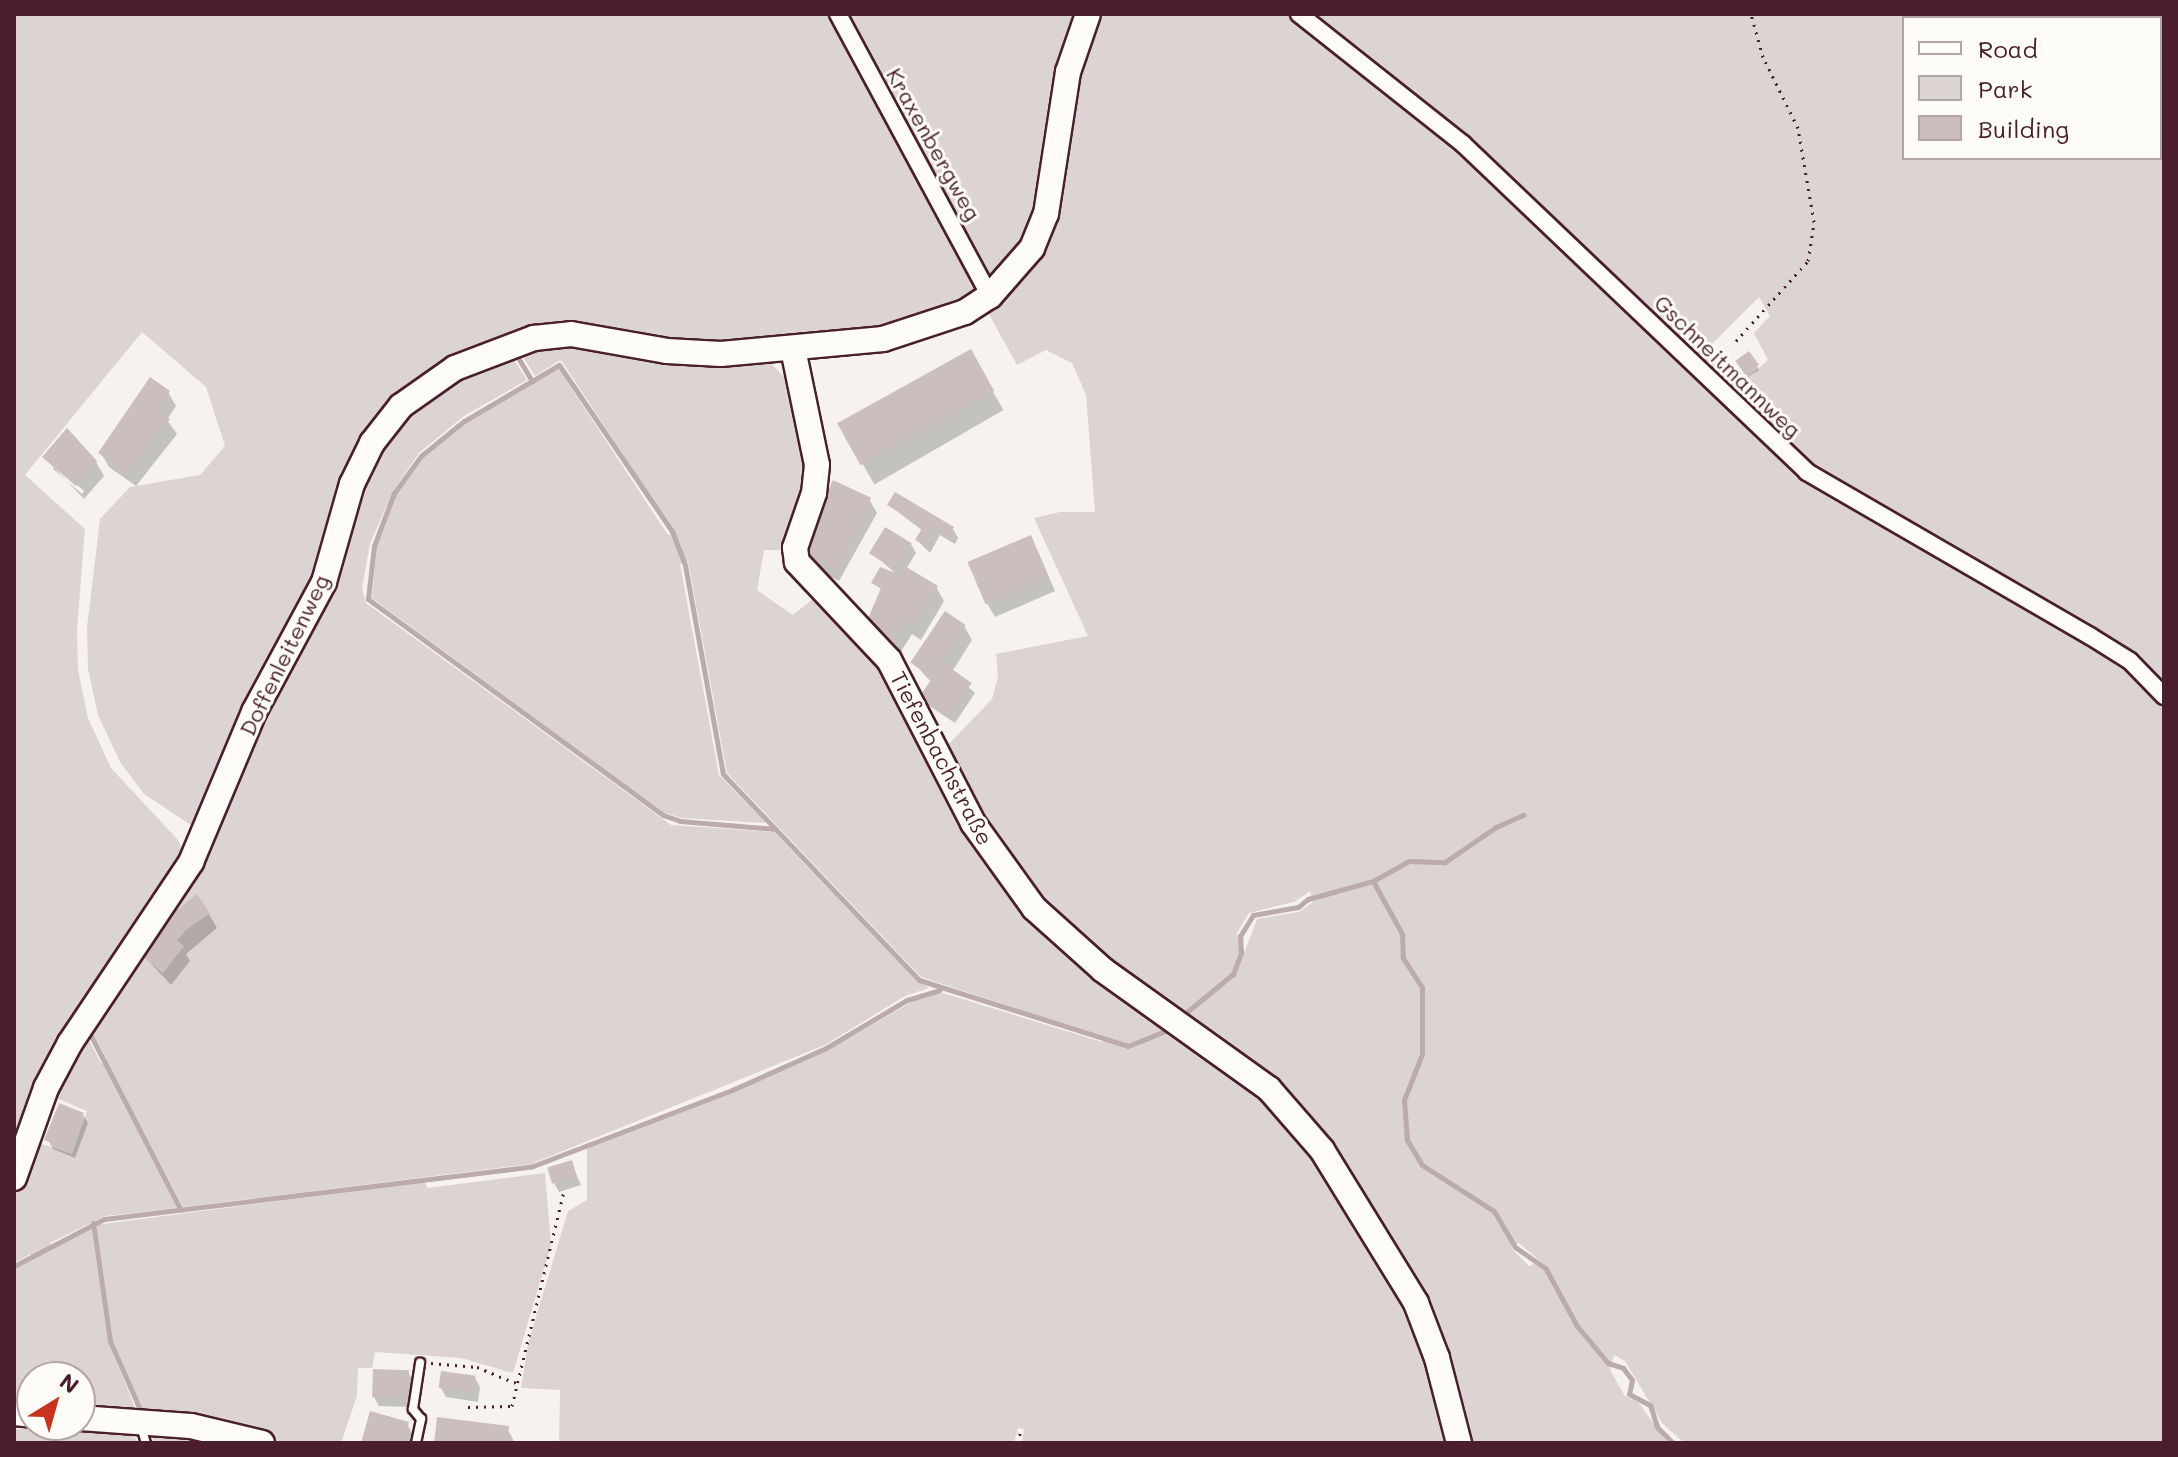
<!DOCTYPE html>
<html>
<head>
<meta charset="utf-8">
<style>
	body { margin:0 }
	#map { position:relative; width:2178px; height:1457px; overflow:hidden; background:#f6f3ef; font-family:Mali,sans-serif }
	div>[style] { position:absolute }
	[style*='--x'] { left:calc(var(--x)*1px); top:calc(var(--y)*1px); width:calc(var(--w)*1px); rotate:calc(var(--a)*1deg) }
	.green>* { inset:0; background:#dcd4d2 }
	.shadow>* { inset:0; background:#0003; transform-origin:0 0 }
	.stream>* { height:5px; margin:-2.5px; padding:0 2.5px; transform-origin:2.5px; border-radius:2.5px; background:#bbabac }
	.building>* { inset:0; background:#cbbfbe; transform-origin:0 0 }
	.path>* { height:3px; margin-top:-1.5px; transform-origin:0; background:repeating-linear-gradient(90deg,#4a1f2b 0 2px,transparent 0 8px) }
	.roads { filter:drop-shadow(2px 0 #4a1f2b) drop-shadow(-2px 0 #4a1f2b) drop-shadow(0 2px #4a1f2b) drop-shadow(0 -2px #4a1f2b) }
	.lane>* { height:8px; margin:-4px; padding:0 4px; transform-origin:4px; border-radius:4px; background:#fdfcf7 }
	.street>* { height:16px; margin:-8px; padding:0 8px; transform-origin:8px; border-radius:8px; background:#fdfcf7 }
	.secondary>* { height:24px; margin:-12px; padding:0 12px; transform-origin:12px; border-radius:12px; background:#fdfcf7 }
	span { translate:-50% -50%; white-space:nowrap; text-align:center; line-height:1.15; -webkit-text-stroke:6px #fdfcf7; paint-order:stroke }
	.street-label { font-size:22px; color:#4a1f2b }
	.frame { position:absolute; inset:0; border:16px solid #4a1f2b; pointer-events:none }
	.legend { position:absolute; left:1902px; top:16px; width:260px; height:144px; box-sizing:border-box; background:#fdfcf7; border:2px solid #b5a4a5; margin:0; padding:10px 14px; list-style:none; font-size:24px; color:#4a1f2b }
	.legend li { display:flex; align-items:center; gap:16px; height:40px }
	.legend b { width:40px; border:2px solid #b5a4a5 }
	.north { position:absolute; left:16px; top:1361px; width:80px; height:80px; box-sizing:border-box; background:#fdfcf7; border:2px solid #b5a4a5; border-radius:50%; rotate:37deg; font-size:22px; font-weight:700; line-height:32px; text-align:center; color:#4a1f2b }
	.north::after { content:''; display:block; margin:auto; width:28px; height:36px; background:#c8321e; clip-path:polygon(50% 0,100% 100%,50% 72%,0 100%) }
</style>
</head>
<body>
<div id="map">
	<div class="green">
		<div style="clip-path:polygon(14px 14px,832px 14px,978px 288px,974px 297px,850px 338px,681px 348px,564px 328px,392px 408px,324px 568px,196px 823px,189px 824px,144px 794px,120px 762px,98px 715px,88px 669px,87px 627px,100px 519px,130px 487px,200px 475px,225px 446px,206px 387px,142px 332px,25px 475px,85px 529px,77px 630px,78px 670px,88px 718px,111px 768px,178px 840px,186px 858px,14px 1166px)"></div>
		<div style="clip-path:polygon(843px 14px,1081px 14px,1036px 224px,995px 283px,987px 276px)"></div>
		<div style="clip-path:polygon(evenodd,1094px 14px,2164px 14px,2164px 689px,2122px 661px,2164px 703px,2164px 1443px,1684px 1443px,1662px 1423px,1625px 1361px,1614px 1355px,1610px 1370px,1625px 1396px,1638px 1402px,1668px 1443px,1463px 1443px,1458px 1414px,1328px 1152px,1108px 969px,1007px 865px,947px 758px,947px 746px,992px 699px,998px 677px,996px 654px,1088px 636px,1034px 518px,1060px 512px,1095px 512px,1086px 395px,1072px 363px,1046px 350px,1017px 365px,986px 309px,1032px 265px,1069px 89px,1094px 14px,1904px 18px,2160px 18px,2160px 158px,1904px 158px,1904px 18px,1094px 14px,1759px 297px,1770px 316px,1754px 333px,1768px 360px,1742px 382px,1707px 349px,1759px 297px,1094px 14px,1310px 891px,1313px 902px,1299px 912px,1257px 919px,1243px 956px,1237px 933px,1249px 913px,1294px 902px,1310px 891px,1094px 14px,1519px 1243px,1540px 1261px,1540px 1262px,1529px 1266px,1511px 1248px,1519px 1243px)"></div>
		<div style="clip-path:polygon(541px 343px,755px 359px,771px 364px,784px 377px,810px 465px,788px 550px,764px 550px,757px 590px,793px 615px,820px 593px,887px 671px,994px 865px,1268px 1094px,1395px 1275px,1454px 1443px,1022px 1443px,1024px 1429px,1018px 1428px,1014px 1443px,559px 1443px,560px 1390px,521px 1388px,528px 1344px,568px 1211px,587px 1200px,587px 1147px,828px 1050px,924px 995px,943px 993px,1102px 1042px,1106px 1038px,921px 977px,727px 773px,688px 561px,680px 564px,719px 775px,766px 823px,682px 818px,662px 812px,372px 598px,377px 545px,397px 493px,424px 458px,469px 421px,558px 368px,668px 535px,675px 534px,563px 363px,560px 360px,535px 376px,518px 349px)"></div>
		<div style="clip-path:polygon(509px 352px,527px 380px,464px 416px,419px 453px,393px 491px,370px 544px,362px 588px,366px 603px,671px 825px,774px 832px,915px 979px,929px 988px,905px 996px,825px 1045px,531px 1164px,183px 1207px,117px 1081px,112px 1082px,178px 1208px,105px 1216px,50px 1243px,54px 1248px,91px 1226px,108px 1341px,138px 1415px,80px 1411px,80px 1377px,32px 1377px,32px 1408px,14px 1407px,14px 1269px,34px 1258px,30px 1254px,14px 1263px,14px 1192px,33px 1141px,72px 1154px,87px 1111px,49px 1095px,84px 1031px,101px 1063px,107px 1060px,89px 1025px,189px 882px,374px 451px,435px 385px)"></div>
		<div style="clip-path:polygon(545px 1173px,551px 1245px,513px 1373px,461px 1358px,375px 1352px,372px 1368px,358px 1368px,357px 1396px,341px 1443px,281px 1443px,222px 1426px,144px 1414px,112px 1340px,95px 1225px,425px 1182px,427px 1188px)"></div>
		<div style="clip-path:polygon(126px 1427px,139px 1443px,14px 1443px,14px 1429px)"></div>
		<div style="clip-path:polygon(153px 1429px,245px 1443px,153px 1443px)"></div>
	</div>
	<div class="shadow">
		<div style="left:970px;top:352px;width:67px;height:149px;rotate:60deg"></div>
		<div style="left:1749px;top:354px;width:19px;height:13px;rotate:58deg"></div>
		<div style="clip-path:polygon(168px 392px,176px 406px,167px 420px,177px 434px,136px 486px,109px 467px,101px 453px)"></div>
		<div style="clip-path:polygon(evenodd,44px 457px,96px 462px,104px 476px,84px 499px,44px 457px,53px 464px,84px 491px,82px 494px,53px 469px,53px 464px)"></div>
		<div style="clip-path:polygon(869px 499px,877px 513px,839px 581px,809px 566px,800px 552px)"></div>
		<div style="clip-path:polygon(889px 505px,953px 529px,958px 538px,955px 544px,940px 535px,930px 553px,917px 540px,923px 531px)"></div>
		<div style="clip-path:polygon(911px 544px,916px 553px,906px 569px,936px 587px,944px 601px,921px 640px,912px 634px,898px 656px,874px 642px,884px 591px,873px 583px,894px 572px,873px 554px)"></div>
		<div style="clip-path:polygon(1038px 552px,1055px 591px,995px 617px,987px 603px)"></div>
		<div style="clip-path:polygon(964px 626px,972px 640px,952px 672px,975px 693px,955px 723px,928px 705px,923px 696px,932px 683px,914px 663px)"></div>
		<div style="clip-path:polygon(209px 914px,217px 928px,186px 954px,190px 961px,171px 985px,143px 955px)"></div>
		<div style="clip-path:polygon(83px 1115px,88px 1123px,75px 1158px,53px 1149px,48px 1140px)"></div>
		<div style="clip-path:polygon(571px 1162px,581px 1185px,559px 1192px,554px 1183px)"></div>
		<div style="clip-path:polygon(408px 1372px,413px 1381px,412px 1407px,379px 1406px,374px 1397px)"></div>
		<div style="clip-path:polygon(475px 1378px,480px 1387px,478px 1402px,446px 1397px,441px 1388px)"></div>
		<div style="clip-path:polygon(407px 1424px,412px 1433px,410px 1443px,363px 1443px)"></div>
		<div style="clip-path:polygon(507px 1428px,515px 1443px,436px 1443px)"></div>
	</div>
	<div class="stream">
		<div style="--x:514;--y:351;--w:35;--a:59"></div>
		<div style="--x:532;--y:381;--w:31;--a:-31"></div>
		<div style="--x:559;--y:365;--w:201;--a:55.8"></div>
		<div style="--x:672;--y:531;--w:36;--a:69"></div>
		<div style="--x:685;--y:565;--w:212;--a:79.7"></div>
		<div style="--x:723;--y:774;--w:284;--a:46.4"></div>
		<div style="--x:919;--y:980;--w:219;--a:17.5"></div>
		<div style="--x:1128;--y:1046;--w:45;--a:-22"></div>
		<div style="--x:532;--y:381;--w:79;--a:149.5"></div>
		<div style="--x:464;--y:421;--w:55;--a:140.9"></div>
		<div style="--x:421;--y:456;--w:46;--a:126.1"></div>
		<div style="--x:394;--y:493;--w:57;--a:110.7"></div>
		<div style="--x:374;--y:546;--w:53;--a:96.5"></div>
		<div style="--x:368;--y:599;--w:366;--a:36.2"></div>
		<div style="--x:663;--y:815;--w:18;--a:19"></div>
		<div style="--x:680;--y:821;--w:96;--a:4.8"></div>
		<div style="--x:1373;--y:881;--w:60;--a:61.3"></div>
		<div style="--x:1402;--y:934;--w:24;--a:88"></div>
		<div style="--x:1403;--y:958;--w:35;--a:57"></div>
		<div style="--x:1422;--y:987;--w:67;--a:90"></div>
		<div style="--x:1422;--y:1054;--w:49;--a:111.4"></div>
		<div style="--x:1404;--y:1100;--w:40;--a:85.7"></div>
		<div style="--x:1407;--y:1140;--w:29;--a:59"></div>
		<div style="--x:1422;--y:1165;--w:85;--a:32.6"></div>
		<div style="--x:1494;--y:1211;--w:42;--a:59.7"></div>
		<div style="--x:1515;--y:1247;--w:38;--a:35"></div>
		<div style="--x:1546;--y:1269;--w:65;--a:61.5"></div>
		<div style="--x:1577;--y:1326;--w:48;--a:50"></div>
		<div style="--x:1608;--y:1363;--w:16;--a:18"></div>
		<div style="--x:1623;--y:1368;--w:15;--a:53"></div>
		<div style="--x:1632;--y:1380;--w:14;--a:102"></div>
		<div style="--x:1629;--y:1394;--w:24;--a:28"></div>
		<div style="--x:1650;--y:1405;--w:23;--a:72"></div>
		<div style="--x:1657;--y:1427;--w:23;--a:45"></div>
		<div style="--x:1182;--y:1016;--w:66;--a:-39.5"></div>
		<div style="--x:1233;--y:974;--w:22;--a:-69"></div>
		<div style="--x:1241;--y:953;--w:17;--a:-93"></div>
		<div style="--x:1240;--y:936;--w:25;--a:-58"></div>
		<div style="--x:1253;--y:915;--w:46;--a:-10.1"></div>
		<div style="--x:1298;--y:907;--w:13;--a:-39"></div>
		<div style="--x:1308;--y:899;--w:67;--a:-15.5"></div>
		<div style="--x:1373;--y:881;--w:41;--a:-29.1"></div>
		<div style="--x:1409;--y:861;--w:36;--a:2"></div>
		<div style="--x:1445;--y:862;--w:62;--a:-34.5"></div>
		<div style="--x:1496;--y:827;--w:30;--a:-24"></div>
		<div style="--x:89;--y:1032;--w:200;--a:62.7"></div>
		<div style="--x:93;--y:1223;--w:119;--a:81.8"></div>
		<div style="--x:110;--y:1341;--w:77;--a:66.4"></div>
		<div style="--x:14;--y:1266;--w:102;--a:-27.6"></div>
		<div style="--x:104;--y:1219;--w:432;--a:-7"></div>
		<div style="--x:533;--y:1166;--w:213;--a:-20.9"></div>
		<div style="--x:732;--y:1090;--w:103;--a:-24.1"></div>
		<div style="--x:826;--y:1048;--w:94;--a:-30.7"></div>
		<div style="--x:907;--y:1000;--w:34;--a:-17"></div>
	</div>
	<div class="building">
		<div style="left:971px;top:349px;width:48px;height:153px;rotate:61deg"></div>
		<div style="left:1749px;top:351px;width:17px;height:17px;rotate:54deg"></div>
		<div style="clip-path:polygon(150px 377px,170px 391px,157px 410px,170px 419px,127px 473px,98px 453px)"></div>
		<div style="clip-path:polygon(67px 428px,97px 461px,76px 486px,42px 457px)"></div>
		<div style="left:833px;top:480px;width:42px;height:80px;rotate:25deg"></div>
		<div style="clip-path:polygon(895px 492px,954px 527px,949px 536px,935px 527px,924px 545px,915px 540px,923px 527px,887px 505px)"></div>
		<div style="left:885px;top:527px;width:31px;height:31px;rotate:31deg"></div>
		<div style="left:1031px;top:535px;width:46px;height:69px;rotate:67deg"></div>
		<div style="clip-path:polygon(905px 566px,938px 586px,913px 627px,903px 621px,890px 643px,864px 628px,881px 588px,871px 583px,880px 567px,900px 575px)"></div>
		<div style="left:945px;top:611px;width:25px;height:62px;rotate:34deg"></div>
		<div style="left:943px;top:663px;width:35px;height:40px;rotate:35deg"></div>
		<div style="clip-path:polygon(197px 894px,210px 913px,186px 930px,177px 941px,184px 946px,163px 973px,141px 955px,175px 912px)"></div>
		<div style="left:59px;top:1103px;width:27px;height:40px;rotate:22deg"></div>
		<div style="left:572px;top:1160px;width:17px;height:26px;rotate:73deg"></div>
		<div style="left:373px;top:1369px;width:36px;height:28px;rotate:2deg"></div>
		<div style="left:441px;top:1371px;width:35px;height:17px;rotate:8deg"></div>
		<div style="clip-path:polygon(370px 1411px,409px 1422px,403px 1443px,361px 1443px)"></div>
		<div style="clip-path:polygon(437px 1417px,509px 1426px,507px 1443px,434px 1443px)"></div>
	</div>
	<div class="path">
		<div style="--x:1736;--y:341;--w:108;--a:-48"></div>
		<div style="--x:1808;--y:261;--w:39;--a:-81"></div>
		<div style="--x:1814;--y:222;--w:95;--a:-99.7"></div>
		<div style="--x:1798;--y:128;--w:79;--a:-116.2"></div>
		<div style="--x:1763;--y:57;--w:45;--a:-105.6"></div>
		<div style="--x:431;--y:1363;--w:46;--a:5"></div>
		<div style="--x:477;--y:1367;--w:42;--a:22.3"></div>
		<div style="--x:468;--y:1407;--w:44;--a:-1.3"></div>
		<div style="--x:512;--y:1406;--w:221;--a:-76.4"></div>
		<div style="--x:1018;--y:1443;--w:14;--a:-78"></div>
	</div>
	<div class="roads">
		<div class="lane">
			<div style="--x:141;--y:1426;--w:18;--a:74"></div>
			<div style="--x:416;--y:1443;--w:25;--a:-78"></div>
			<div style="--x:421;--y:1419;--w:13;--a:-129"></div>
			<div style="--x:413;--y:1409;--w:47;--a:-81.3"></div>
		</div>
		<div class="street">
			<div style="--x:838;--y:14;--w:320;--a:61.7"></div>
			<div style="--x:1299;--y:14;--w:209;--a:38.4"></div>
			<div style="--x:1463;--y:144;--w:475;--a:43.6"></div>
			<div style="--x:1807;--y:472;--w:327;--a:30.1"></div>
			<div style="--x:2090;--y:636;--w:47;--a:32"></div>
			<div style="--x:2130;--y:661;--w:49;--a:45.8"></div>
		</div>
		<div class="secondary">
			<div style="--x:793;--y:349;--w:118;--a:78.3"></div>
			<div style="--x:817;--y:465;--w:28;--a:96"></div>
			<div style="--x:814;--y:493;--w:58;--a:109.1"></div>
			<div style="--x:795;--y:548;--w:14;--a:82"></div>
			<div style="--x:797;--y:562;--w:134;--a:46.8"></div>
			<div style="--x:889;--y:660;--w:183;--a:62.7"></div>
			<div style="--x:973;--y:823;--w:105;--a:54.3"></div>
			<div style="--x:1034;--y:908;--w:93;--a:41.9"></div>
			<div style="--x:1103;--y:970;--w:204;--a:35.6"></div>
			<div style="--x:1269;--y:1089;--w:81;--a:49"></div>
			<div style="--x:1322;--y:1150;--w:180;--a:58.4"></div>
			<div style="--x:1416;--y:1303;--w:59;--a:69.1"></div>
			<div style="--x:1437;--y:1358;--w:88;--a:75.5"></div>
			<div style="--x:14;--y:1178;--w:96;--a:-70.4"></div>
			<div style="--x:46;--y:1088;--w:51;--a:-61.9"></div>
			<div style="--x:70;--y:1043;--w:218;--a:-56.2"></div>
			<div style="--x:191;--y:862;--w:163;--a:-67.2"></div>
			<div style="--x:254;--y:712;--w:148;--a:-61.7"></div>
			<div style="--x:324;--y:582;--w:102;--a:-74.1"></div>
			<div style="--x:352;--y:484;--w:46;--a:-64"></div>
			<div style="--x:372;--y:443;--w:47;--a:-51.9"></div>
			<div style="--x:401;--y:406;--w:66;--a:-35.1"></div>
			<div style="--x:455;--y:368;--w:85;--a:-20.8"></div>
			<div style="--x:534;--y:338;--w:37;--a:-6"></div>
			<div style="--x:571;--y:334;--w:97;--a:10"></div>
			<div style="--x:667;--y:351;--w:54;--a:3.2"></div>
			<div style="--x:721;--y:354;--w:163;--a:-5.3"></div>
			<div style="--x:883;--y:339;--w:86;--a:-18.2"></div>
			<div style="--x:965;--y:312;--w:30;--a:-33"></div>
			<div style="--x:990;--y:296;--w:64;--a:-48.8"></div>
			<div style="--x:1032;--y:248;--w:37;--a:-68"></div>
			<div style="--x:1046;--y:214;--w:144;--a:-81.2"></div>
			<div style="--x:1068;--y:72;--w:61;--a:-71"></div>
			<div style="--x:14;--y:1413;--w:18;--a:6"></div>
			<div style="--x:80;--y:1418;--w:111;--a:4.1"></div>
			<div style="--x:191;--y:1426;--w:73;--a:13.5"></div>
		</div>
	</div>
	<div class="street-label">
		<span style="left:934px;top:144px;rotate:61deg">Kraxenbergweg</span>
		<span style="left:1728px;top:366px;rotate:44deg">Gschneitmannweg</span>
		<span style="left:284px;top:655px;rotate:-64deg">Doffenleitenweg</span>
		<span style="left:942px;top:758px;rotate:62deg">Tiefenbachstraße</span>
	</div>
	<div class="frame"></div>
	<ul class="legend">
	<li><b style="height:10px;background:#fdfcf7"></b>Road</li>
	<li><b style="height:22px;background:#dcd4d2"></b>Park</li>
	<li><b style="height:22px;background:#cbbfbe"></b>Building</li>
	</ul>
	<div class="north">N</div>
</div>
</body>
</html>
